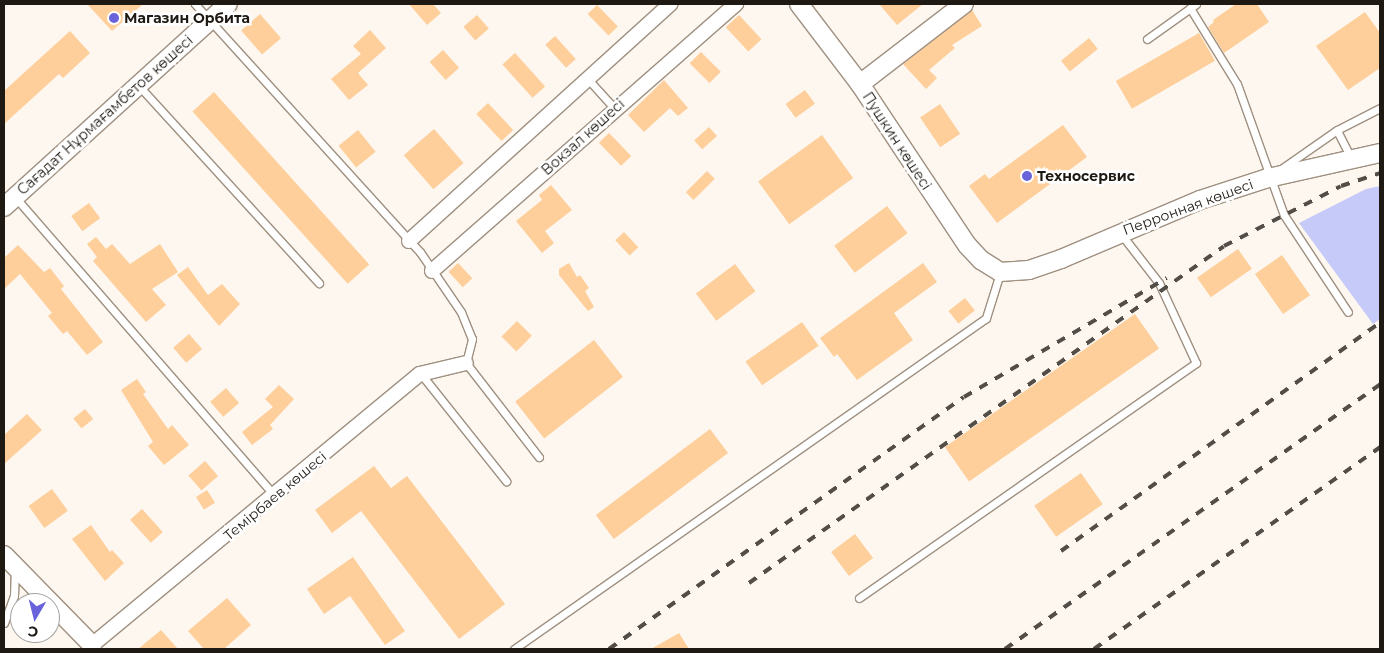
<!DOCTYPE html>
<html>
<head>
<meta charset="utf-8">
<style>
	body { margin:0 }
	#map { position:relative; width:1384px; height:653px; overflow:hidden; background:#fdf7f0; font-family:Montserrat,sans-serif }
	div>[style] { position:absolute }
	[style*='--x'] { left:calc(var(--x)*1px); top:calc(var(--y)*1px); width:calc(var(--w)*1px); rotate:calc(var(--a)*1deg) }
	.green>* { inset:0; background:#c6caf8 }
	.building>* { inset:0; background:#fecf9a; transform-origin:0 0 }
	.roads { filter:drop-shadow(1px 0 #9f9080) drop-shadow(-1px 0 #9f9080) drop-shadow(0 1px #9f9080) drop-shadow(0 -1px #9f9080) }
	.service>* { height:7px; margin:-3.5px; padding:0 3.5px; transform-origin:3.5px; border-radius:3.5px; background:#fff }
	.minor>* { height:14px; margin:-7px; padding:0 7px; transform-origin:7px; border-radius:7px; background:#fff }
	.tertiary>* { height:18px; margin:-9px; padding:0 9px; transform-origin:9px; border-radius:9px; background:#fff }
	.rail>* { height:4px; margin-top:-2px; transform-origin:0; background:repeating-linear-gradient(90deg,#534d47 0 9px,transparent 0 18px) }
	.dots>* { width:14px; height:14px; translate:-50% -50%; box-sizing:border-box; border:2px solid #fff; border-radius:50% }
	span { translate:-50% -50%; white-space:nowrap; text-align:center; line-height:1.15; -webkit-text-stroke:5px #fff; paint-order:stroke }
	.poi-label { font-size:14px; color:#1e1913; font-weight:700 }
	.left { translate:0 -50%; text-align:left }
	.street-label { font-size:14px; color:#1e1913 }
	.frame { position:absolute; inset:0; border:5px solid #1e1913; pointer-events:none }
	.north { position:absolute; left:10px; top:593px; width:50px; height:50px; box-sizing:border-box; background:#fff; border:1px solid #a5a3a1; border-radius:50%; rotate:188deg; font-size:14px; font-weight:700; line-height:20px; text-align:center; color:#1e1913 }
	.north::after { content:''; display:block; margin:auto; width:18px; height:22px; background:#6862db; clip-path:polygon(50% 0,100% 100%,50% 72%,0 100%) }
</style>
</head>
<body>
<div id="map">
	<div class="green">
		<div style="clip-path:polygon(1380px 186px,1380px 319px,1373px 324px,1299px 223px,1366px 189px)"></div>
	</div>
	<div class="building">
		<div style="clip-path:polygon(87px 4px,143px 4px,112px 31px)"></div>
		<div style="clip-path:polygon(409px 4px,433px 4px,441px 13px,427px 25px)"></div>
		<div style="clip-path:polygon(879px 4px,923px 4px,897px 25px)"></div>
		<div style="clip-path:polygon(1236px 4px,1257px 4px,1269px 22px,1224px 53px,1208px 27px,1214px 22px,1213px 20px)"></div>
		<div style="left:597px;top:5px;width:30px;height:13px;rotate:46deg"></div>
		<div style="clip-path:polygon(972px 10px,982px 26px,952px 45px,955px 48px,929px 70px,937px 78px,926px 89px,903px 64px)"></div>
		<div style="clip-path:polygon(1365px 12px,1380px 33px,1380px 68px,1348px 90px,1316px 46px)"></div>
		<div style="left:260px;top:14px;width:32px;height:25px;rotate:49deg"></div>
		<div style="left:477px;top:15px;width:18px;height:18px;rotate:49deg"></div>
		<div style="left:739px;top:15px;width:33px;height:18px;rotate:47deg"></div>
		<div style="clip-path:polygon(370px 30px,386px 48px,358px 73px,368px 85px,349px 100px,331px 79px,361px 54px,353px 46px)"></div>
		<div style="clip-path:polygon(70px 31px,90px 53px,63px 78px,59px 74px,4px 124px,4px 91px)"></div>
		<div style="left:1199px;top:33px;width:32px;height:96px;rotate:60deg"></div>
		<div style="left:555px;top:36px;width:31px;height:13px;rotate:48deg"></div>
		<div style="left:1089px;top:38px;width:14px;height:36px;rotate:51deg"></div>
		<div style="left:443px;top:50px;width:24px;height:18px;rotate:48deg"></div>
		<div style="left:701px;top:52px;width:28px;height:16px;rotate:45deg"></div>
		<div style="left:515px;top:53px;width:45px;height:17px;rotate:48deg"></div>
		<div style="clip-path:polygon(664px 80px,688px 108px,678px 116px,670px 108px,644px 132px,628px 115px)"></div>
		<div style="left:805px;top:90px;width:17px;height:24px;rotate:54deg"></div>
		<div style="left:214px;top:92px;width:232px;height:29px;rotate:48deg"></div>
		<div style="left:488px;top:103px;width:37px;height:16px;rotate:47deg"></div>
		<div style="left:940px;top:104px;width:36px;height:24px;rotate:56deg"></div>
		<div style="clip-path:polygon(1063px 125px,1087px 157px,997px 223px,969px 186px,985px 174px,989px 179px)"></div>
		<div style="left:709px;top:127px;width:12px;height:20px;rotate:48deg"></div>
		<div style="left:434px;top:129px;width:45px;height:40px;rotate:49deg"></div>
		<div style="left:358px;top:130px;width:28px;height:25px;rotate:51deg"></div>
		<div style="left:609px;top:133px;width:32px;height:14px;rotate:46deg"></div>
		<div style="left:822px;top:135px;width:53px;height:79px;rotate:54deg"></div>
		<div style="left:707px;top:171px;width:11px;height:30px;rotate:45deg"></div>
		<div style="clip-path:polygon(551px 185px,572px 210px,545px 231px,554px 243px,542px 253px,516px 221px,542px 200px,539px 195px)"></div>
		<div style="left:89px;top:203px;width:19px;height:22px;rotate:54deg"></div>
		<div style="left:887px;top:206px;width:34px;height:66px;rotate:53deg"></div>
		<div style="left:624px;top:232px;width:21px;height:12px;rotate:47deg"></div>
		<div style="clip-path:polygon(96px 237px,106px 249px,112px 244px,130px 264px,160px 244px,178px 272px,152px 289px,166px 305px,146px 322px,93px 261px,97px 257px,87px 244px)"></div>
		<div style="clip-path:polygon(18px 245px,44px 272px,50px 268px,64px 286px,61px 289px,103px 342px,87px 355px,67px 331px,63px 334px,48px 316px,52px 313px,20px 274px,4px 289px,4px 258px)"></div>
		<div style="left:1238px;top:249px;width:24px;height:50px;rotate:55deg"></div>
		<div style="left:1282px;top:255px;width:49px;height:33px;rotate:55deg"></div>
		<div style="left:458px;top:263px;width:21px;height:13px;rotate:47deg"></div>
		<div style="clip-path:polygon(569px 263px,577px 277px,580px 275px,589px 288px,585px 291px,594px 307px,588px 311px,559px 275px,559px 269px)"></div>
		<div style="clip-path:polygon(923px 263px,937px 282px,894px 313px,913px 340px,857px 380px,837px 354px,834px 357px,820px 338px)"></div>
		<div style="left:735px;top:264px;width:34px;height:49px;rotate:53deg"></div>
		<div style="clip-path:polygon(188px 267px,208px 295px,222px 284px,240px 304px,219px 326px,177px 275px)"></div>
		<div style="left:965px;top:298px;width:16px;height:21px;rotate:52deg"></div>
		<div style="left:1135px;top:314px;width:42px;height:232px;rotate:55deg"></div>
		<div style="left:517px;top:321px;width:21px;height:22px;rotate:45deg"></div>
		<div style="left:802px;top:322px;width:29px;height:69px;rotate:55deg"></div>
		<div style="left:189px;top:334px;width:20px;height:21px;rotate:49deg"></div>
		<div style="left:594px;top:340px;width:47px;height:100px;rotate:52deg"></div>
		<div style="clip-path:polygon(137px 379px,146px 392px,143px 394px,168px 429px,172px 425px,189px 445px,164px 465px,148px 446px,153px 442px,121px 390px)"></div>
		<div style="clip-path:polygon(279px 385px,294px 399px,270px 425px,273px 429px,252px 445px,242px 432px,273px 407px,265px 399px)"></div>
		<div style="left:226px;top:388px;width:20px;height:21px;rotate:49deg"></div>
		<div style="left:85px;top:409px;width:13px;height:15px;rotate:51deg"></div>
		<div style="clip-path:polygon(27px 414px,42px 430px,4px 464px,4px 435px)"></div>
		<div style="left:710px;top:429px;width:30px;height:143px;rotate:53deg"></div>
		<div style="left:205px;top:461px;width:20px;height:22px;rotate:49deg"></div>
		<div style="clip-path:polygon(374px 466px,391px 488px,407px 476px,505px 604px,459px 639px,361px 511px,332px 533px,315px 510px)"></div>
		<div style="left:1081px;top:473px;width:38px;height:57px;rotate:55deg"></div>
		<div style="left:52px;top:489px;width:27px;height:29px;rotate:54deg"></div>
		<div style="left:207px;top:490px;width:15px;height:13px;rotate:58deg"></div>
		<div style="left:142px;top:509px;width:31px;height:16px;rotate:48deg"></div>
		<div style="clip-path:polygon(91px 525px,110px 552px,112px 550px,124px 563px,105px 581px,72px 539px)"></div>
		<div style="left:855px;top:534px;width:30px;height:30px;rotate:53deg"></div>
		<div style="clip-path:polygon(353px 557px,405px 631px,385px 645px,350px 596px,324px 614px,307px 589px)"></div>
		<div style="clip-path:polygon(227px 598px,251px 625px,224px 649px,204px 649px,188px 631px)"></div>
		<div style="clip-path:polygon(161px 630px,178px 649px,138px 649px)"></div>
		<div style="clip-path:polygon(679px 633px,689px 649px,651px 649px)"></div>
	</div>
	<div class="roads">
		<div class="service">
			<div style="--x:195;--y:4;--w:335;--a:47.8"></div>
			<div style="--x:420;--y:252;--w:73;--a:55.7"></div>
			<div style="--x:461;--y:312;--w:29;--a:68"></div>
			<div style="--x:472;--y:339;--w:25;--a:104"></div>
			<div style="--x:466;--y:363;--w:119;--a:52.2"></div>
			<div style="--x:1190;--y:8;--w:89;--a:58.3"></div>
			<div style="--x:1237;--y:84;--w:139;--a:70.3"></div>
			<div style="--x:1284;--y:215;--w:116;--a:56.6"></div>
			<div style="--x:1147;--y:39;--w:60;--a:-35.5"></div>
			<div style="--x:586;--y:77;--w:43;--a:47.8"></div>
			<div style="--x:139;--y:86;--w:267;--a:47.6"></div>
			<div style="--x:1351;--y:158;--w:31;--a:-117"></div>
			<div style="--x:1337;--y:130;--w:48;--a:-27.1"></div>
			<div style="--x:1281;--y:169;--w:68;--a:-34.9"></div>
			<div style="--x:15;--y:197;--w:396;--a:49"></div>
			<div style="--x:421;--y:374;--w:137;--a:51.5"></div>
			<div style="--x:859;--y:598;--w:411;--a:-34.9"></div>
			<div style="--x:1196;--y:363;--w:88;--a:-114.8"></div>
			<div style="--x:1159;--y:283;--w:62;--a:-127.8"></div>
			<div style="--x:4;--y:623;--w:29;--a:-70"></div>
			<div style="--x:14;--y:596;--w:25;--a:-88"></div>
			<div style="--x:514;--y:649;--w:576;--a:-35.04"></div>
			<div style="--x:986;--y:318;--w:47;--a:-72.7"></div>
		</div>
		<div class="minor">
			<div style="--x:409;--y:241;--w:353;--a:-42.2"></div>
			<div style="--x:432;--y:271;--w:405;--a:-41.3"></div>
			<div style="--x:92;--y:645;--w:425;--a:-39.6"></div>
			<div style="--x:420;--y:374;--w:47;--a:-13.4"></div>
		</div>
		<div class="tertiary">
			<div style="--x:799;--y:4;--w:101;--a:52.7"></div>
			<div style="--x:860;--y:84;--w:193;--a:56.4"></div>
			<div style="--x:967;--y:245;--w:21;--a:47"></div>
			<div style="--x:981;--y:260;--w:22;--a:32"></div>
			<div style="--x:1000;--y:272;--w:29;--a:-4"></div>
			<div style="--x:1029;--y:270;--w:34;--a:-19"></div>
			<div style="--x:1061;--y:259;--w:151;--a:-23"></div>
			<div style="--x:1200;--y:200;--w:71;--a:-17.9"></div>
			<div style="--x:1268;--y:178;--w:115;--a:-12.6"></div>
			<div style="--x:860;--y:84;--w:131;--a:-37.6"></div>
			<div style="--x:4;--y:207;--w:302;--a:-42.2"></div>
			<div style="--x:4;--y:555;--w:126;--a:45.6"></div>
		</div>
	</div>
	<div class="rail">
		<div style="--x:1061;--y:551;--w:392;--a:-35.6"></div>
		<div style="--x:749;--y:583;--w:582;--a:-35.35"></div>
		<div style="--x:1224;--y:246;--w:131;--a:-27.1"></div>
		<div style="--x:1341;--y:186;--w:41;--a:-18.4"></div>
		<div style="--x:609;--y:649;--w:435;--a:-35.4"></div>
		<div style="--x:964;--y:397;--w:235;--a:-30.4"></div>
		<div style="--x:1005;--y:649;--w:459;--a:-35.2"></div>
		<div style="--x:1094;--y:649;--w:350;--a:-35.2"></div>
	</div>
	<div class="dots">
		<div style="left:114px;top:18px;background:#6862db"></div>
		<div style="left:1027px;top:176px;background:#6862db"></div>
	</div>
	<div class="poi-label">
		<span class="left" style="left:124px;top:18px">Магазин Орбита</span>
		<span class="left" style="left:1037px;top:176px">Техносервис</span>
	</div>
	<div class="street-label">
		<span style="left:105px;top:115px;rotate:-42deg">Сағадат Нұрмағамбетов көшесі</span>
		<span style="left:583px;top:137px;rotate:-42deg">Вокзал көшесі</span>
		<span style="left:897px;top:141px;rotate:57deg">Пушкин көшесі</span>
		<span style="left:1188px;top:207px;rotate:-20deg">Перронная көшесі</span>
		<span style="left:275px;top:496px;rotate:-40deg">Темірбаев көшесі</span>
	</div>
	<div class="frame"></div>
	<div class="north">С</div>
</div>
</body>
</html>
